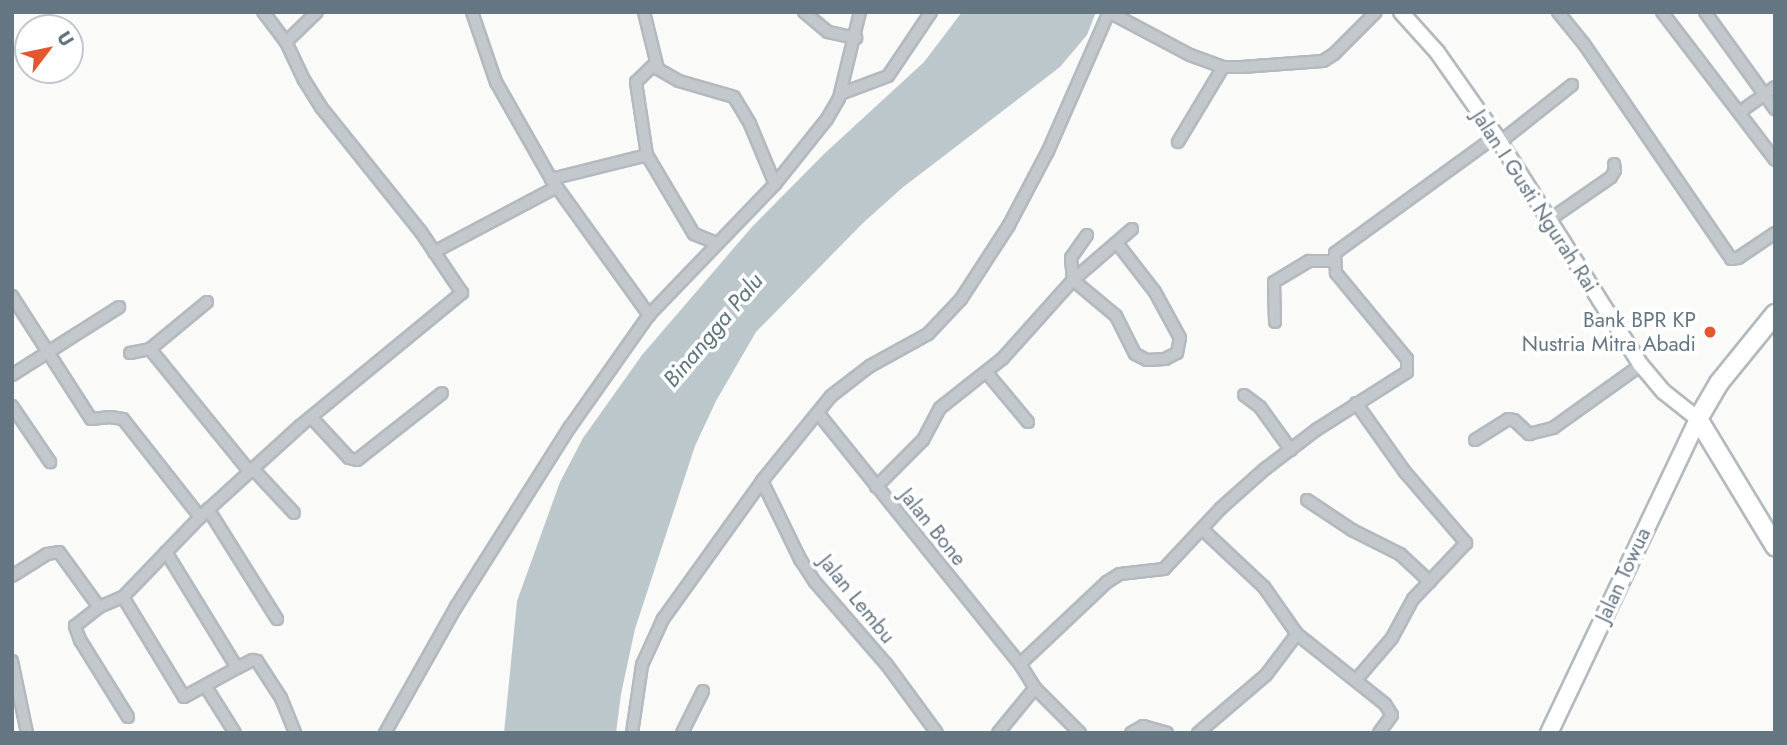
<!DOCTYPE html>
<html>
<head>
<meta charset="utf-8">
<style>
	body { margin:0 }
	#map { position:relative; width:1787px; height:745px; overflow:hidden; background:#fafaf8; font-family:Jost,sans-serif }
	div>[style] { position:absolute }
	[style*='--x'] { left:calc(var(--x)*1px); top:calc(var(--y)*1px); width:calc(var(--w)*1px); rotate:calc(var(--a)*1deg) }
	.water>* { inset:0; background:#bbc7cb }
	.roads { filter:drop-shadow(2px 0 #b3babf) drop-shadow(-2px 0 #b3babf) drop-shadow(0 2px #b3babf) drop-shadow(0 -2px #b3babf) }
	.minor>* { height:10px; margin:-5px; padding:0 5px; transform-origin:5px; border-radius:5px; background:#c3c8cc }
	.secondary>* { height:14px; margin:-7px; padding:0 7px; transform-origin:7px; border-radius:7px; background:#fff }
	.primary>* { height:16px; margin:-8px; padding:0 8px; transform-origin:8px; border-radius:8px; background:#fff }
	.trunk>* { height:18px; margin:-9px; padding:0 9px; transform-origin:9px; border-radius:9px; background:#fff }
	.dots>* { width:19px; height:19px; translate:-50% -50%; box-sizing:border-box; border:4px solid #fff; border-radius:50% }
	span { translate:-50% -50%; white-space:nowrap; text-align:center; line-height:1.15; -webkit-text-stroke:7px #fff; paint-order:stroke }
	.street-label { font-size:21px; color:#657683 }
	.poi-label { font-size:21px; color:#657683 }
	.right { translate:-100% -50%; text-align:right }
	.water-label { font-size:23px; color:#60757c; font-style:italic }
	.frame { position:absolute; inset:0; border:14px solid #657683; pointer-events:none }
	.north { position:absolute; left:14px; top:14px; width:70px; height:70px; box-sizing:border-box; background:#fff; border:2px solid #c1c8cd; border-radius:50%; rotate:58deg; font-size:19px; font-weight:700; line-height:28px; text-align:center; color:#657683 }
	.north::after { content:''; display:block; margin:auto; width:24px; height:32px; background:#e4572e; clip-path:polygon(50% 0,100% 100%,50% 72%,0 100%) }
</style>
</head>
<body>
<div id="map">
	<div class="water">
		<div style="clip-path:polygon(962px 12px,1096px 12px,1087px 35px,1060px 67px,902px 188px,863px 223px,756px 332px,716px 401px,695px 446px,635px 629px,621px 694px,616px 733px,504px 733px,517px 601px,560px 482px,583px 438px,642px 355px,751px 228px,824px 154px,924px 62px)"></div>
	</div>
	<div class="roads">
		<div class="minor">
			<div style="--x:472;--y:12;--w:74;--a:71.1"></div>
			<div style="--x:496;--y:82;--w:112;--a:60.4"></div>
			<div style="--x:551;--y:179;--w:168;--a:54.2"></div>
			<div style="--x:644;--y:12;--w:59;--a:76.2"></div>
			<div style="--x:658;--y:69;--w:24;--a:30"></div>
			<div style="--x:679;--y:81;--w:57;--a:16.2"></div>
			<div style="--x:734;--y:97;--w:31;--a:59"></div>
			<div style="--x:750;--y:124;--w:65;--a:67.4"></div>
			<div style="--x:804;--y:12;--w:31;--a:40"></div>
			<div style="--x:828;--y:32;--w:29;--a:12"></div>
			<div style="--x:1109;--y:12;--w:92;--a:28"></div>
			<div style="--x:1190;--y:55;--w:35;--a:20"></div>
			<div style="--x:1223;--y:67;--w:19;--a:0"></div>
			<div style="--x:1242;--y:67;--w:81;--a:-4.2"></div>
			<div style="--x:1323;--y:61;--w:13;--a:-32"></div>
			<div style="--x:1334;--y:54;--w:59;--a:-45"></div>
			<div style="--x:1558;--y:12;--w:41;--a:50.9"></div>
			<div style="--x:1584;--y:44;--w:260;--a:55.6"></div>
			<div style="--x:1731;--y:259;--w:7;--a:-8"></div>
			<div style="--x:1738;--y:258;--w:45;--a:-34"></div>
			<div style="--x:1662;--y:12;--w:186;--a:52.6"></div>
			<div style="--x:1705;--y:12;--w:120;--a:54.2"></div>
			<div style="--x:286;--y:42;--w:43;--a:-44.1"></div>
			<div style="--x:840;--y:94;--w:51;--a:-20.6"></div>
			<div style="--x:888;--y:76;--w:77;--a:-56.1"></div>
			<div style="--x:1740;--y:112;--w:43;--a:-35.5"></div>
			<div style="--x:1178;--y:142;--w:87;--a:-59"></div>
			<div style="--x:1500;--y:142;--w:92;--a:-38.4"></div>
			<div style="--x:647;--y:155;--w:92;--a:59.3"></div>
			<div style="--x:694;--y:234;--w:24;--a:22"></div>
			<div style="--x:551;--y:179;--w:99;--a:-14"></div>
			<div style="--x:647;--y:155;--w:74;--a:-98.6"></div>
			<div style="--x:636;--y:82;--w:28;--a:-44"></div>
			<div style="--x:1549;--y:220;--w:75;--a:-34.7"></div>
			<div style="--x:1611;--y:177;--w:8;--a:-60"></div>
			<div style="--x:1615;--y:170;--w:6;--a:-99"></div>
			<div style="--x:1087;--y:235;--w:28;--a:125"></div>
			<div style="--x:1071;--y:258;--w:22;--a:85"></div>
			<div style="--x:1073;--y:280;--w:78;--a:-40.8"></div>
			<div style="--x:434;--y:252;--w:139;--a:-27.9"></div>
			<div style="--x:12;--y:296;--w:146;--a:57.3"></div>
			<div style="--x:91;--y:419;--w:19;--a:-6"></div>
			<div style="--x:110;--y:417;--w:13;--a:9"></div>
			<div style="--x:123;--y:419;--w:125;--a:51.8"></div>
			<div style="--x:207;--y:302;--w:74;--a:140.5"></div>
			<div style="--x:150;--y:349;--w:159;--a:50.9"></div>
			<div style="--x:1275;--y:322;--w:40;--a:-91.4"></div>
			<div style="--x:1274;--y:282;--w:41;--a:-31"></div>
			<div style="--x:1309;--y:261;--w:24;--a:0"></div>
			<div style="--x:130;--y:353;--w:20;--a:-11"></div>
			<div style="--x:987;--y:373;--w:64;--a:50.1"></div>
			<div style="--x:12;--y:375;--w:127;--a:-32.4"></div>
			<div style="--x:1244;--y:395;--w:20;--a:37"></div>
			<div style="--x:1260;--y:407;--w:53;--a:54.2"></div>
			<div style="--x:1356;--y:403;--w:85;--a:54.6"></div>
			<div style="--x:1405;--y:472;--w:94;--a:49.3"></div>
			<div style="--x:1466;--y:543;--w:77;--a:133.4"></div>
			<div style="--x:1413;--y:599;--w:44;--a:118.3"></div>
			<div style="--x:1392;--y:638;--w:55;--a:130.6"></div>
			<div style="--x:12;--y:406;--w:68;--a:55.8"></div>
			<div style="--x:818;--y:413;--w:322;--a:51.2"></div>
			<div style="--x:1020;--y:664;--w:120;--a:-43.3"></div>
			<div style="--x:1107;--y:582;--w:15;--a:-32"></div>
			<div style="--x:1120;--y:574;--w:44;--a:-6.5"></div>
			<div style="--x:1164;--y:569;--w:83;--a:-46.9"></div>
			<div style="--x:1221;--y:508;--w:59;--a:-41.6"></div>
			<div style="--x:1265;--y:469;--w:64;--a:-37.4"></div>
			<div style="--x:1316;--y:430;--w:108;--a:-32.5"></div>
			<div style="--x:1407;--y:372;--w:13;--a:-90"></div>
			<div style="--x:1407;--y:359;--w:112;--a:-129.5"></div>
			<div style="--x:1336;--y:273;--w:20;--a:-93"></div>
			<div style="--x:1335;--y:253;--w:199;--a:-36"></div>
			<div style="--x:311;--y:417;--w:56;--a:47.2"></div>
			<div style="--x:349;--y:458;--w:8;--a:14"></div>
			<div style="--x:357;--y:460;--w:108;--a:-38.2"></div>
			<div style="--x:1475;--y:440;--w:39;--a:-32"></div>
			<div style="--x:1508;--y:419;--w:6;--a:9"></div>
			<div style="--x:1514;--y:420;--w:21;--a:43"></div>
			<div style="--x:1529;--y:434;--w:25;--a:-14"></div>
			<div style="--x:1553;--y:428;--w:108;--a:-35.6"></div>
			<div style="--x:253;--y:469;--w:60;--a:47"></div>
			<div style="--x:762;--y:481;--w:87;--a:64"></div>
			<div style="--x:800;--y:559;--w:27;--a:57"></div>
			<div style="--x:815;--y:582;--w:110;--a:49.1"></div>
			<div style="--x:887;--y:665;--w:84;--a:53.7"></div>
			<div style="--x:876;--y:487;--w:66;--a:-45"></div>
			<div style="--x:923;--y:440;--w:36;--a:-62"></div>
			<div style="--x:940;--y:408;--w:80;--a:-38.4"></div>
			<div style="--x:1003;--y:358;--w:105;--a:-48.1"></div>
			<div style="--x:1073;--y:280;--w:56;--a:39.9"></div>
			<div style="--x:1116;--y:316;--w:42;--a:63.4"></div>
			<div style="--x:1135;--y:354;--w:13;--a:27"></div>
			<div style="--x:1147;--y:360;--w:18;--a:-3"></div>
			<div style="--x:1165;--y:359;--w:13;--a:-27"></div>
			<div style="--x:1177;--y:353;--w:15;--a:-79"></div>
			<div style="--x:1180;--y:338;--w:52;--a:-118.5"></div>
			<div style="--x:1155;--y:292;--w:62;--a:-127.8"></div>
			<div style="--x:1307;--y:500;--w:54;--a:33.7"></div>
			<div style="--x:1352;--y:530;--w:54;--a:26.6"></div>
			<div style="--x:1400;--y:554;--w:41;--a:43"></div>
			<div style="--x:208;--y:509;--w:130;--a:57.9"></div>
			<div style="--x:1202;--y:529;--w:85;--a:43.1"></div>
			<div style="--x:1264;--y:587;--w:57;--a:54.9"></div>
			<div style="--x:1297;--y:634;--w:112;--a:38.5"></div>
			<div style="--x:1385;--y:704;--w:13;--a:58"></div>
			<div style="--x:1392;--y:715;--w:22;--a:126"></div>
			<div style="--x:166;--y:552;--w:136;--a:58.5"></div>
			<div style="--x:12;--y:576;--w:41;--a:-32.2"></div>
			<div style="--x:47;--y:554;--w:12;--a:-9"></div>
			<div style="--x:59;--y:552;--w:68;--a:54"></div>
			<div style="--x:123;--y:597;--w:117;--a:58.6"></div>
			<div style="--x:184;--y:697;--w:60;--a:-28.7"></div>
			<div style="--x:237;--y:668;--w:18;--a:-27"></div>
			<div style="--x:253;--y:660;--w:4;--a:14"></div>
			<div style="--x:257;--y:661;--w:44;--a:57"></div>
			<div style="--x:281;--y:698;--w:38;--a:68"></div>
			<div style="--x:12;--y:661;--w:74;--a:78.2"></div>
			<div style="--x:206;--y:687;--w:54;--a:57.8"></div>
			<div style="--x:1035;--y:688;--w:64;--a:45"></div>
			<div style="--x:128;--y:717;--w:91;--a:-121.9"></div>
			<div style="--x:80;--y:640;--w:15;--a:-110"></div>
			<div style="--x:75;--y:626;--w:31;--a:-38"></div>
			<div style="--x:99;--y:607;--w:26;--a:-23"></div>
			<div style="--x:123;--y:597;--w:111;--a:-46.1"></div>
			<div style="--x:200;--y:517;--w:135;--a:-42.3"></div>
			<div style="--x:300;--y:426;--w:210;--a:-39.4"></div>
			<div style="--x:462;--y:293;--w:73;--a:-123.9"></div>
			<div style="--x:421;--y:232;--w:160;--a:-128.7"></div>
			<div style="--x:321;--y:107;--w:32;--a:-122"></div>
			<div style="--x:304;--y:80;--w:42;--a:-115.3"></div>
			<div style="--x:286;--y:42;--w:38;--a:-127"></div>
			<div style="--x:385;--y:733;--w:145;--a:-60.6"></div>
			<div style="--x:456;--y:607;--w:213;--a:-57.7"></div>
			<div style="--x:570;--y:427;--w:137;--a:-54.8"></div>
			<div style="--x:649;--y:315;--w:182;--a:-46.1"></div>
			<div style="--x:775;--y:184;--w:83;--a:-51.3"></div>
			<div style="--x:827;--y:119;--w:24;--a:-60"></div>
			<div style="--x:839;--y:98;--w:89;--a:-76.3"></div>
			<div style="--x:632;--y:733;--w:69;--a:-81.6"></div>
			<div style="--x:642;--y:665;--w:51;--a:-65.5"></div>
			<div style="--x:663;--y:619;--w:170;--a:-54.3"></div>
			<div style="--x:762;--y:481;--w:109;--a:-50.9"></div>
			<div style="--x:831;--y:396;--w:49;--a:-37.6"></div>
			<div style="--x:870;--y:366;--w:66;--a:-28.9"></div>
			<div style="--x:928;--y:334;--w:48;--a:-46.7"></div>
			<div style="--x:961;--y:299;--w:88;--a:-57"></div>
			<div style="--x:1009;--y:225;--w:84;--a:-62.2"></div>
			<div style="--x:1048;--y:151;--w:152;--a:-66.3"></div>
			<div style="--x:682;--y:733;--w:47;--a:-63.4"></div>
			<div style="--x:998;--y:733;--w:58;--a:-50.6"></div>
			<div style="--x:1035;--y:688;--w:28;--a:-122"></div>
			<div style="--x:1131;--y:733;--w:14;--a:-30"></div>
			<div style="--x:1143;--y:726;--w:25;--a:16"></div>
			<div style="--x:1198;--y:733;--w:89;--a:-40.5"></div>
			<div style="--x:1266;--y:675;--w:51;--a:-52.9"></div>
		</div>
		<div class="secondary">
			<div style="--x:1401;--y:12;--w:54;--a:48"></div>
			<div style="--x:1437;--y:52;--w:103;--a:54.9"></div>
			<div style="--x:1496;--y:136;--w:271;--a:57.7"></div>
			<div style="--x:1641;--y:365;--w:35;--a:50"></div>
			<div style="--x:1664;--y:392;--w:43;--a:38.5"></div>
		</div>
		<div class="primary">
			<div style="--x:1549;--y:733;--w:348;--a:-64.6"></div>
		</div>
		<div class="trunk">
			<div style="--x:1775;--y:314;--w:89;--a:129.1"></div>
			<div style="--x:1719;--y:383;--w:42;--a:120.3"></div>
			<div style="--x:1698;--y:419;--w:149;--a:58.8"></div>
		</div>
	</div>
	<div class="dots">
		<div style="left:1710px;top:332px;background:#e4572e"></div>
	</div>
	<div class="street-label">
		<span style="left:1535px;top:201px;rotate:57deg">Jalan I Gusti Ngurah Rai</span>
		<span style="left:933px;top:527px;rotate:51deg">Jalan Bone</span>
		<span style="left:1623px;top:575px;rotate:-65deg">Jalan Towua</span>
		<span style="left:857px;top:599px;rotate:51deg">Jalan Lembu</span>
	</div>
	<div class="poi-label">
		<span class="right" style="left:1696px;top:332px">Bank BPR KP<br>Nustria Mitra Abadi</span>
	</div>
	<div class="water-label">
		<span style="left:713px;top:330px;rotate:-50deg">Binangga Palu</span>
	</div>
	<div class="frame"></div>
	<div class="north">U</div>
</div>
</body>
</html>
